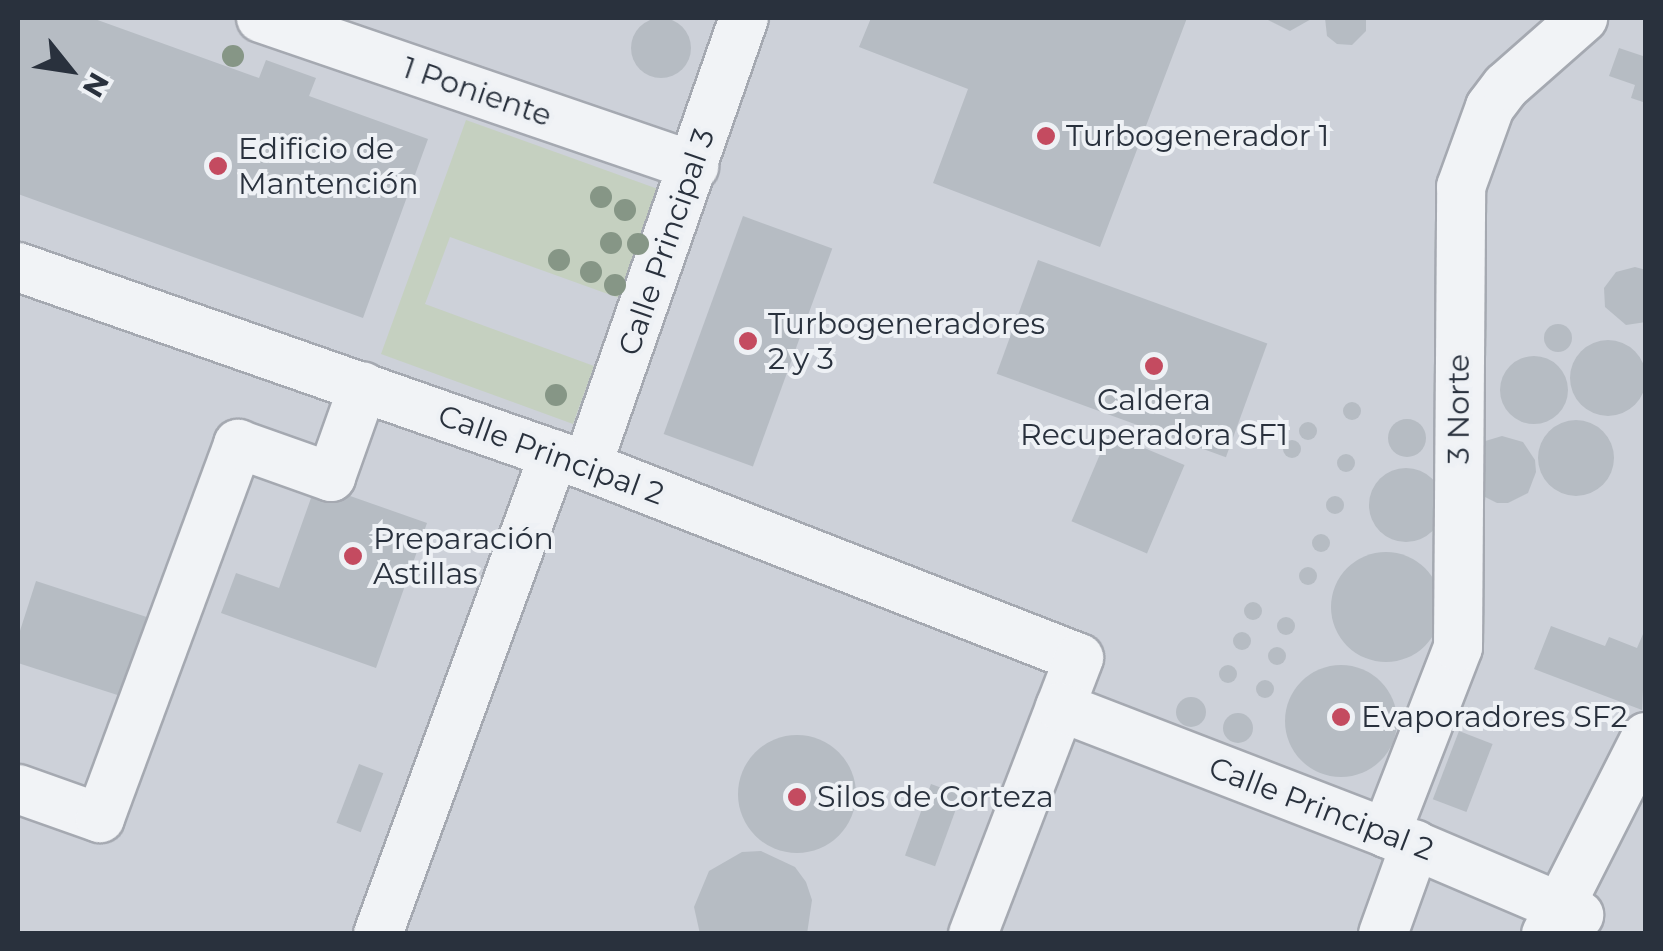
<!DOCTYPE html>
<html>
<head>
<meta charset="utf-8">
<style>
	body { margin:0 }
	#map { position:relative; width:1663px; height:951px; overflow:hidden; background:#dfe2e7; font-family:Montserrat,sans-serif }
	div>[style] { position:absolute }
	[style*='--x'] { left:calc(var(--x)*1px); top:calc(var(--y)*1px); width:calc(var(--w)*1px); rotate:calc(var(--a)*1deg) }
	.built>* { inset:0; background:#cdd1d9; transform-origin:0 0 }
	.green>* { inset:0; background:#c5d0c0 }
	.building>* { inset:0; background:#b6bcc3; transform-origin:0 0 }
	.round { border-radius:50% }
	.roads { filter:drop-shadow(2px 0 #a5a9b1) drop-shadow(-2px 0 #a5a9b1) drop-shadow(0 2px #a5a9b1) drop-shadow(0 -2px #a5a9b1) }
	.minor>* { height:48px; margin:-24px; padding:0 24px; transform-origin:24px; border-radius:24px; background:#f1f3f6 }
	.trees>* { width:22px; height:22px; margin:-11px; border-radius:50%; background:#869686 }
	.dots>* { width:28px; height:28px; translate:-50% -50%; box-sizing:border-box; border:5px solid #eef1f5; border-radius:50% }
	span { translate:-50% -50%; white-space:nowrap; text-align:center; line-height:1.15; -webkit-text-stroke:8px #eef1f5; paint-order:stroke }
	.street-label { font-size:30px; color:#29313d }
	.poi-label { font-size:30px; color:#29313d }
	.left { translate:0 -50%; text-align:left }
	.frame { position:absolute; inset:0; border:20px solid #29313d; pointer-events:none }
	.north { position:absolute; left:20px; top:20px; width:100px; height:100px; -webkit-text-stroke:8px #eef1f5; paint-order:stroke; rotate:120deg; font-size:28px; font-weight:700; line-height:40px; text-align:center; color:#29313d }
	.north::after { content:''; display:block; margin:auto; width:35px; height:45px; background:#29313d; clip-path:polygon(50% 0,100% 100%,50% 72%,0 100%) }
</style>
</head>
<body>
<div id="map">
	<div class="built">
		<div style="left:18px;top:18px;width:1627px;height:915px"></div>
	</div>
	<div class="green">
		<div style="clip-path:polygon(466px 120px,658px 189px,619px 298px,450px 237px,425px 304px,594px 366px,573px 424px,381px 354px)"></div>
	</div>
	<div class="building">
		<div style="clip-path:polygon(18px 18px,92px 18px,259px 78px,266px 60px,316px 78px,309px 96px,428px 139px,363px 318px,18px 194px)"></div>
		<div style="clip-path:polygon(871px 18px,1187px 18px,1100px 247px,933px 183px,968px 89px,859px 47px)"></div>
		<div style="clip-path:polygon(1264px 18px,1313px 18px,1290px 31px)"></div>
		<div style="clip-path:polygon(1325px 18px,1366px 18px,1366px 31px,1352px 45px,1337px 44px,1327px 36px)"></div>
		<div class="round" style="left:631px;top:18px;width:60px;height:60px"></div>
		<div style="clip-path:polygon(1619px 48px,1646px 57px,1646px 103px,1631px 98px,1635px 85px,1609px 76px)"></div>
		<div style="left:743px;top:216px;width:95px;height:232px;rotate:20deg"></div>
		<div style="left:1038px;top:260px;width:244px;height:121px;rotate:20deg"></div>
		<div style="clip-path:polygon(1635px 267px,1646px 270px,1646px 322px,1626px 325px,1605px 307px,1604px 288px,1616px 272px)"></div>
		<div class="round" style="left:1544px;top:324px;width:28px;height:28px"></div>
		<div class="round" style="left:1570px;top:340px;width:76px;height:76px"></div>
		<div class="round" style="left:1500px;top:356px;width:68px;height:68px"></div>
		<div class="round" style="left:1343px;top:402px;width:18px;height:18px"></div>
		<div class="round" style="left:1388px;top:419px;width:38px;height:38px"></div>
		<div class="round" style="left:1538px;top:420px;width:76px;height:76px"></div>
		<div class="round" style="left:1299px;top:422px;width:18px;height:18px"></div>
		<div style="left:1109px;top:433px;width:82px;height:96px;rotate:23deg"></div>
		<div style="clip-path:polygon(1502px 436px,1523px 442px,1535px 460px,1536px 472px,1528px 493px,1508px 503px,1497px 503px,1477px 493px,1482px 442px)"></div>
		<div class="round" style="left:1283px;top:440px;width:18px;height:18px"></div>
		<div class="round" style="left:1337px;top:454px;width:18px;height:18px"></div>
		<div class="round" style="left:1369px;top:468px;width:74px;height:74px"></div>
		<div style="clip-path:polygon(316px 484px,427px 523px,376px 668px,221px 613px,236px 573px,279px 588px)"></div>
		<div class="round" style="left:1326px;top:496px;width:18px;height:18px"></div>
		<div class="round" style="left:1312px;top:534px;width:18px;height:18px"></div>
		<div class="round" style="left:1331px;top:552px;width:110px;height:110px"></div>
		<div class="round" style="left:1299px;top:567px;width:18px;height:18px"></div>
		<div style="clip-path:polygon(36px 581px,159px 621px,133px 700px,18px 663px,18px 637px)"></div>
		<div class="round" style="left:1244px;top:602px;width:18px;height:18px"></div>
		<div class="round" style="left:1277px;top:617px;width:18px;height:18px"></div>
		<div style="clip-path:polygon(1551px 626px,1605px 646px,1609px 637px,1637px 648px,1646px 627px,1642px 710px,1534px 669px)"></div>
		<div class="round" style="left:1233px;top:632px;width:18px;height:18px"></div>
		<div class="round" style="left:1268px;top:647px;width:18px;height:18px"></div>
		<div class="round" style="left:1219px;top:665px;width:18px;height:18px"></div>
		<div class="round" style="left:1285px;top:665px;width:112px;height:112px"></div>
		<div class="round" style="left:1256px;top:680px;width:18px;height:18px"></div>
		<div class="round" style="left:1176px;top:697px;width:30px;height:30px"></div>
		<div class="round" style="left:1223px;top:713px;width:30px;height:30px"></div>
		<div style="left:1459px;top:731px;width:36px;height:73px;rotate:21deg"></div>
		<div class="round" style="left:738px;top:735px;width:118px;height:118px"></div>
		<div style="left:359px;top:764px;width:26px;height:63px;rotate:21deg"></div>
		<div style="left:931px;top:784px;width:32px;height:76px;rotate:20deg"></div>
		<div style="clip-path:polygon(761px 851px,795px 867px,806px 882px,812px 900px,807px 934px,700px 934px,694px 907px,709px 871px,742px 852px)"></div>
	</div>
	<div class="roads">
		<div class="minor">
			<div style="--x:261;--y:18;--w:458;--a:18.9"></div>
			<div style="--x:18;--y:267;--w:603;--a:19.28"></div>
			<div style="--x:587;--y:466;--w:528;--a:21.32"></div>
			<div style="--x:1079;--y:658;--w:296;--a:111"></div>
			<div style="--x:587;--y:466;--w:475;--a:-70.7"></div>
			<div style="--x:1060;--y:707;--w:350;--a:21.1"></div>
			<div style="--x:1386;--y:833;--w:210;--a:23"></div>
			<div style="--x:18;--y:789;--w:87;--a:19.5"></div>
			<div style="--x:100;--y:818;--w:399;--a:-69.7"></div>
			<div style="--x:238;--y:444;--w:99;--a:19.5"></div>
			<div style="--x:331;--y:477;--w:96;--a:-70.4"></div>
			<div style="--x:1386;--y:833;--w:199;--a:-68.8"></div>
			<div style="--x:1458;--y:647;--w:460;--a:-89.6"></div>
			<div style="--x:1461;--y:187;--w:85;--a:-70.1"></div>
			<div style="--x:1490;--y:107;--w:26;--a:-53"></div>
			<div style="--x:1506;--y:86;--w:103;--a:-41.4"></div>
			<div style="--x:378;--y:934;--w:511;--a:-69.86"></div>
			<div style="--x:1383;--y:934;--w:95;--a:-70.2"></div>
			<div style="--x:1546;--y:934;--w:221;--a:-63.1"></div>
		</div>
	</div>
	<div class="trees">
		<div style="left:233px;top:56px"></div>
		<div style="left:601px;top:197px"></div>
		<div style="left:625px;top:210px"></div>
		<div style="left:611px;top:243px"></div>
		<div style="left:638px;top:244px"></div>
		<div style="left:559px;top:260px"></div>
		<div style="left:591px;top:272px"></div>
		<div style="left:615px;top:285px"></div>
		<div style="left:556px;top:395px"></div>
	</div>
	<div class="dots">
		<div style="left:1046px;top:136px;background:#c44b60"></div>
		<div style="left:218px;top:166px;background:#c44b60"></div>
		<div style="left:748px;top:341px;background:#c44b60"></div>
		<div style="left:1154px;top:366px;background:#c44b60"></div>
		<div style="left:353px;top:556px;background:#c44b60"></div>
		<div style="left:1341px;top:717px;background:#c44b60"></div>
		<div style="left:797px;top:797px;background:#c44b60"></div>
	</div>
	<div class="street-label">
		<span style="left:477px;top:92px;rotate:19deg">1 Poniente</span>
		<span style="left:667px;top:242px;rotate:-71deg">Calle Principal 3</span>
		<span style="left:1459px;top:409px;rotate:-90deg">3 Norte</span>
		<span style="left:551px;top:455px;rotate:20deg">Calle Principal 2</span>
		<span style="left:1321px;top:809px;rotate:21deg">Calle Principal 2</span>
	</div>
	<div class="poi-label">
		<span class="left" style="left:1066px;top:136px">Turbogenerador 1</span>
		<span class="left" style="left:238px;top:166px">Edificio de<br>Mantención</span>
		<span class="left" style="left:768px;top:341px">Turbogeneradores<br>2 y 3</span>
		<span style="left:1154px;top:417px">Caldera<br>Recuperadora SF1</span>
		<span class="left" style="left:373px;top:556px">Preparación<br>Astillas</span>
		<span class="left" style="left:1361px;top:717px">Evaporadores SF2</span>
		<span class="left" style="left:817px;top:797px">Silos de Corteza</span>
	</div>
	<div class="frame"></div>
	<div class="north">N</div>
</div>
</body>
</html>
